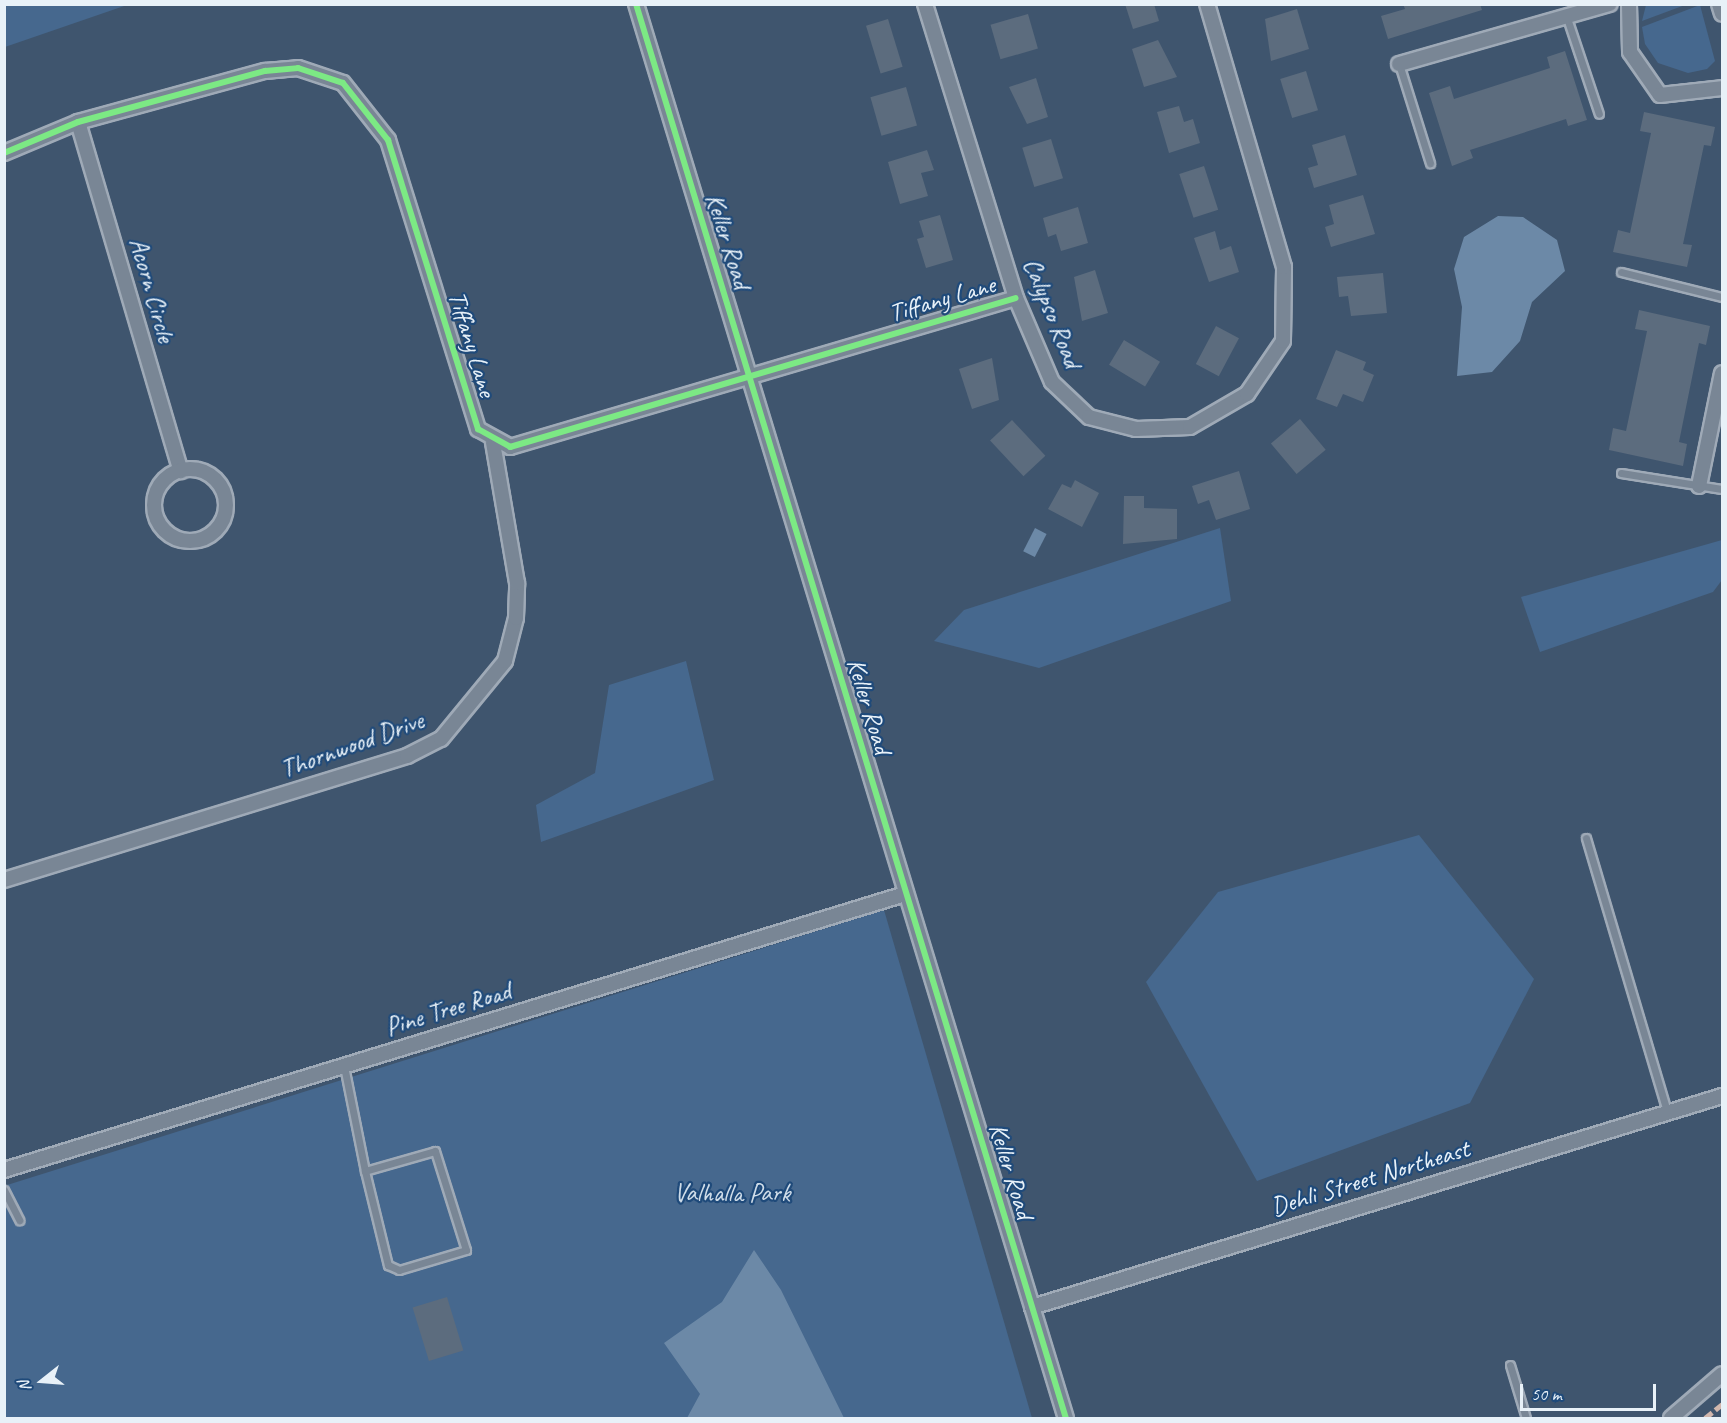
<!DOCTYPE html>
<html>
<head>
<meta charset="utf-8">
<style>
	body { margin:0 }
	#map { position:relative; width:1727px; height:1423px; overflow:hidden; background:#3f556e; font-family:Caveat,sans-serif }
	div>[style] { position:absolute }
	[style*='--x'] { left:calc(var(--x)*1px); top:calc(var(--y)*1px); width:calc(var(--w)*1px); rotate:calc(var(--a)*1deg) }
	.green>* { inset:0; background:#46688e }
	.water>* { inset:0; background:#6c89a7; transform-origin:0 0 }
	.building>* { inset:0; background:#5c6c7e; transform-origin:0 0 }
	.roads { filter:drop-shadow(2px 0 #9faab7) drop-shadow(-2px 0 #9faab7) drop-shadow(0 2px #9faab7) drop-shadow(0 -2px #9faab7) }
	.service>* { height:7px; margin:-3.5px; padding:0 3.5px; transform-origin:3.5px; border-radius:3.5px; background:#798695 }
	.minor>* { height:14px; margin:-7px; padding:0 7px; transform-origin:7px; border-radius:7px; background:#798695 }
	.minor>.ring { margin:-7px; padding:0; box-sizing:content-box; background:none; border:14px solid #798695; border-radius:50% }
	.quiet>* { height:4.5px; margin-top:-2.25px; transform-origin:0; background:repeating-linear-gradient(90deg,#d1b7ad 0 9px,transparent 0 13.5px) }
	.cycleway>* { height:6px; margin:-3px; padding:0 3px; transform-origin:3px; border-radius:3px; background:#7ce984 }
	span { translate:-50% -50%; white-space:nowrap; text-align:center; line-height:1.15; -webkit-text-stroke:4.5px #1f4a7a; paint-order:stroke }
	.street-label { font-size:26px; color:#e8f1f8 }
	.park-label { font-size:26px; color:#d0dde9 }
	.frame { position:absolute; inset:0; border:6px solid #e8f1f8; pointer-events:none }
	.north { position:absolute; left:12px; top:1351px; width:60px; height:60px; -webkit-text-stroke:4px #1f4a7a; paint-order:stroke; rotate:253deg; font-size:16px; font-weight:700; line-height:24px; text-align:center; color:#e8f1f8 }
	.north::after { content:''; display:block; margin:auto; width:21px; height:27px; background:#e8f1f8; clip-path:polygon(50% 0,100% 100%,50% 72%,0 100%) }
	.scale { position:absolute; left:1520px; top:1384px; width:136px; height:27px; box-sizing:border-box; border:3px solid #e8f1f8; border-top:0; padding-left:8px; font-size:18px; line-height:21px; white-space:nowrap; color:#e8f1f8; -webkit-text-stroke:4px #1f4a7a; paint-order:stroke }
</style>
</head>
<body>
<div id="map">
	<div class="green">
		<div style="clip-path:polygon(5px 4px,127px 4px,127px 5px,5px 47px)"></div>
		<div style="clip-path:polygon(1646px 5px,1646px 4px,1685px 5px,1642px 21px)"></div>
		<div style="clip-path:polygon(1700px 5px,1715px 61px,1707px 69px,1688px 73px,1658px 63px,1645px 44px,1642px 27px)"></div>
		<div style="clip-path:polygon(1220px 528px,1231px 601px,1039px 668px,934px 641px,964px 610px)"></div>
		<div style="clip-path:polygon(1722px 540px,1722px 580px,1713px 592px,1540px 652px,1521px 597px)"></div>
		<div style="clip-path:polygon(686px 661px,714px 780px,541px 842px,536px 805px,595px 773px,609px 685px)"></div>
		<div style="clip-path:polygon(1419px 835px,1534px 979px,1470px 1103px,1257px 1181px,1146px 982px,1218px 892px)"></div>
		<div style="clip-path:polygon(884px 910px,1032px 1418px,5px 1418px,4px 1186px)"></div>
	</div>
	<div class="water">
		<div style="clip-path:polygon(1498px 216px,1523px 217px,1557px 240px,1565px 271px,1532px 302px,1520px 341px,1492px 372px,1457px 376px,1462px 307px,1454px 269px,1464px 237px)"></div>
		<div style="left:1035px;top:528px;width:13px;height:26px;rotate:27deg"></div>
		<div style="clip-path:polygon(754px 1250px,781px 1290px,844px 1418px,687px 1418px,700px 1394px,664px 1343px,722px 1302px)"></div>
	</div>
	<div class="building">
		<div style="clip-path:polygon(1125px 4px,1154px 4px,1159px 21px,1133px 29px)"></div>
		<div style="clip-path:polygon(1403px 4px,1480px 4px,1482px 10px,1388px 39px,1381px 16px,1405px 9px)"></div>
		<div style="clip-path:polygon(1297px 9px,1309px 49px,1271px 61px,1265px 19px)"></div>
		<div style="left:1028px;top:14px;width:36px;height:39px;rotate:74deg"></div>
		<div style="left:888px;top:19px;width:50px;height:23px;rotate:73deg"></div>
		<div style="clip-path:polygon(1158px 40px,1177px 77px,1144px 87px,1132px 49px)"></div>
		<div style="clip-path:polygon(1565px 51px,1587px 120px,1568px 126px,1566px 119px,1470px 150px,1473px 158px,1452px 166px,1429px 93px,1450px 86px,1454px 99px,1550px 68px,1547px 57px)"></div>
		<div style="left:1306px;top:71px;width:41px;height:27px;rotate:73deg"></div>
		<div style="clip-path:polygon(1036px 78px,1048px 117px,1027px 124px,1009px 87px)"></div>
		<div style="left:906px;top:87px;width:40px;height:37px;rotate:74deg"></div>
		<div style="clip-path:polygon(1179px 106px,1184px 122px,1193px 119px,1200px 143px,1169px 153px,1157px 112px)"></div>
		<div style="clip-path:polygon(1644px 112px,1715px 127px,1711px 146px,1704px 145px,1683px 244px,1692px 245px,1687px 267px,1613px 252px,1618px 230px,1630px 233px,1651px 133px,1640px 131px)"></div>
		<div style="clip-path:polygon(1345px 135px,1357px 175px,1314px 188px,1308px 168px,1318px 165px,1312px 145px)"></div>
		<div style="left:1051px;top:139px;width:41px;height:30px;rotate:73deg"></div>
		<div style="clip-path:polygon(927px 150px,934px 170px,921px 173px,928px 196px,900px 204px,888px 162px)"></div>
		<div style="left:1204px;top:166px;width:46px;height:26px;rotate:72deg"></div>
		<div style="clip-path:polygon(1363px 195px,1375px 234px,1331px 247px,1325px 227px,1334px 224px,1329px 205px)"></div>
		<div style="clip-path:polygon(1078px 207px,1088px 243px,1061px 251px,1056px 234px,1048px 237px,1043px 218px)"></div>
		<div style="clip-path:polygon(940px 215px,953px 260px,926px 268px,917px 239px,924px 237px,919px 221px)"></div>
		<div style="clip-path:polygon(1215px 231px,1220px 250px,1231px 246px,1239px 272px,1209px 282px,1194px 238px)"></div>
		<div style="clip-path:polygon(1095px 270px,1108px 313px,1082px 321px,1074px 277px)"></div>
		<div style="clip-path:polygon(1383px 273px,1387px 313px,1351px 316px,1348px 296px,1339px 297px,1337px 277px)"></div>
		<div style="clip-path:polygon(1639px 310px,1710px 326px,1706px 345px,1699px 343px,1679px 442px,1687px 444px,1683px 466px,1609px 450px,1613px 428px,1626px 431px,1647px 331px,1635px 329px)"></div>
		<div style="left:1216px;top:326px;width:26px;height:43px;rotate:28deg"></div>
		<div style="left:1124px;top:340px;width:42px;height:29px;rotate:31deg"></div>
		<div style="clip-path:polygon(1336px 350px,1366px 362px,1363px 370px,1374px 375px,1363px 402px,1343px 394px,1337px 407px,1316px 399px)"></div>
		<div style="clip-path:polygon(992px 358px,999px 400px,972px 409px,959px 369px)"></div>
		<div style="left:1300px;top:419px;width:40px;height:38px;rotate:50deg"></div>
		<div style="left:1012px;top:420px;width:49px;height:30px;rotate:47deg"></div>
		<div style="clip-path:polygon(1239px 471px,1250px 509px,1216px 520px,1209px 500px,1198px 504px,1192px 486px)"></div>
		<div style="clip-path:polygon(1075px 480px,1099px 493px,1082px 527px,1048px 509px,1062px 484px,1071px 488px)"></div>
		<div style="clip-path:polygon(1124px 496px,1144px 496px,1144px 508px,1177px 509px,1177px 539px,1123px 544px)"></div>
		<div style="left:447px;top:1297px;width:56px;height:36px;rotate:73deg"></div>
	</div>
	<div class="roads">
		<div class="service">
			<div style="--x:1566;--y:15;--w:104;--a:71.6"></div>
			<div style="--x:1399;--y:64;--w:104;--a:72.6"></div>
			<div style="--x:1621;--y:272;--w:104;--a:13.9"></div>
			<div style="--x:1621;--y:473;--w:102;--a:9"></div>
			<div style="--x:1586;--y:838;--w:286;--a:73.5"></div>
			<div style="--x:344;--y:1066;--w:107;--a:78.7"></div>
			<div style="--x:365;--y:1171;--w:97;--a:76.3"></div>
			<div style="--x:388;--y:1265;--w:12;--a:24"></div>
			<div style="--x:399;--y:1270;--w:70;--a:-16.6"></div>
			<div style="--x:466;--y:1250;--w:104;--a:-107.4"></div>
			<div style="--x:435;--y:1151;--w:73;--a:164.1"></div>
			<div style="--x:4;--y:1190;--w:34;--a:63"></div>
			<div style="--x:1510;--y:1365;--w:55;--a:73.2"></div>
		</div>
		<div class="minor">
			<div style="--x:636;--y:4;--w:1478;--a:73.09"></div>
			<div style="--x:925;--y:4;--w:308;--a:72.8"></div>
			<div style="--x:1016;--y:298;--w:91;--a:66.8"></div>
			<div style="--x:1052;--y:382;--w:51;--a:43.4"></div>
			<div style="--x:1089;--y:417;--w:49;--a:14.3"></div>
			<div style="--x:1136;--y:429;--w:54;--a:-2.1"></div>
			<div style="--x:1190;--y:427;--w:66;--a:-30.1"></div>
			<div style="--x:1247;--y:394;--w:64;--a:-55.8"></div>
			<div style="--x:1283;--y:341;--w:74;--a:-89.2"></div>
			<div style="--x:1284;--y:267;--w:274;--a:-106.3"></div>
			<div style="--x:1629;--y:4;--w:48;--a:88.8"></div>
			<div style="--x:1630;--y:52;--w:52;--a:55.1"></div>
			<div style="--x:1660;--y:95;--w:62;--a:-6.4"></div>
			<div style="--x:1719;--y:4;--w:10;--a:73"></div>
			<div style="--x:1399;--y:64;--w:219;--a:-15.9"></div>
			<div style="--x:78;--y:122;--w:364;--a:73.6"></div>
			<div style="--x:4;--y:153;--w:80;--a:-22.7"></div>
			<div style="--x:78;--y:122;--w:194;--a:-15.3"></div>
			<div style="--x:265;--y:71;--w:33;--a:-5"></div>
			<div style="--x:298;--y:68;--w:47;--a:18.4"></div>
			<div style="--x:343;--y:83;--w:73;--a:51.7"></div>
			<div style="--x:388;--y:140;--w:303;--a:72.7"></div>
			<div style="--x:478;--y:429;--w:37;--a:29"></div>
			<div style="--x:510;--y:447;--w:527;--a:-16.41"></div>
			<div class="ring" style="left:154px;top:469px;width:58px;height:58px"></div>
			<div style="--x:1699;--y:486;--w:115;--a:-78.5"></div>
			<div style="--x:4;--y:880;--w:422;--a:-17.1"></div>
			<div style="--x:407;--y:756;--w:38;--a:-27"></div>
			<div style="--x:441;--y:739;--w:101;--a:-50.6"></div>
			<div style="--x:505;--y:661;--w:44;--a:-75.7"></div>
			<div style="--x:516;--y:618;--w:35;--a:-88"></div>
			<div style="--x:517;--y:583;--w:143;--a:-99.7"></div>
			<div style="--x:4;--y:1170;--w:942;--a:-17.03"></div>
			<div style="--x:1032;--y:1307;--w:722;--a:-17"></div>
			<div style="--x:1671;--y:1418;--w:67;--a:-40.8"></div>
		</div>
	</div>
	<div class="quiet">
		<div style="--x:1705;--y:1418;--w:22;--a:-39"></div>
	</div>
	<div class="cycleway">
		<div style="--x:636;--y:4;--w:1478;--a:73.09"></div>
		<div style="--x:4;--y:153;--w:80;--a:-22.7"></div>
		<div style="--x:78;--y:122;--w:194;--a:-15.3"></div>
		<div style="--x:265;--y:71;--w:33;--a:-5"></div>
		<div style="--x:298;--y:68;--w:47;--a:18.4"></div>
		<div style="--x:343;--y:83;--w:73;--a:51.7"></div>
		<div style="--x:388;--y:140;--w:303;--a:72.7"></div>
		<div style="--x:478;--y:429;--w:37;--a:29"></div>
		<div style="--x:510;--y:447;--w:527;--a:-16.41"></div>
	</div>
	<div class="street-label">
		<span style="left:728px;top:241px;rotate:73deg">Keller Road</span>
		<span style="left:152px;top:290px;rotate:74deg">Acorn Circle</span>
		<span style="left:942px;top:299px;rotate:-16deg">Tiffany Lane</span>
		<span style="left:1052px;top:313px;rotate:68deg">Calypso Road</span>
		<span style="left:472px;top:344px;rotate:73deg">Tiffany Lane</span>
		<span style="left:869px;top:706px;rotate:73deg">Keller Road</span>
		<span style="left:352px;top:745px;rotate:-20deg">Thornwood Drive</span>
		<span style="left:448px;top:1009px;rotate:-17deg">Pine Tree Road</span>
		<span style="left:1011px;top:1171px;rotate:73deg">Keller Road</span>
		<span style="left:1370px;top:1178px;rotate:-17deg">Dehli Street Northeast</span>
	</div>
	<div class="park-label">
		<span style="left:732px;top:1193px">Valhalla Park</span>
	</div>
	<div class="frame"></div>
	<div class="north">N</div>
	<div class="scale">50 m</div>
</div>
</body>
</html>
